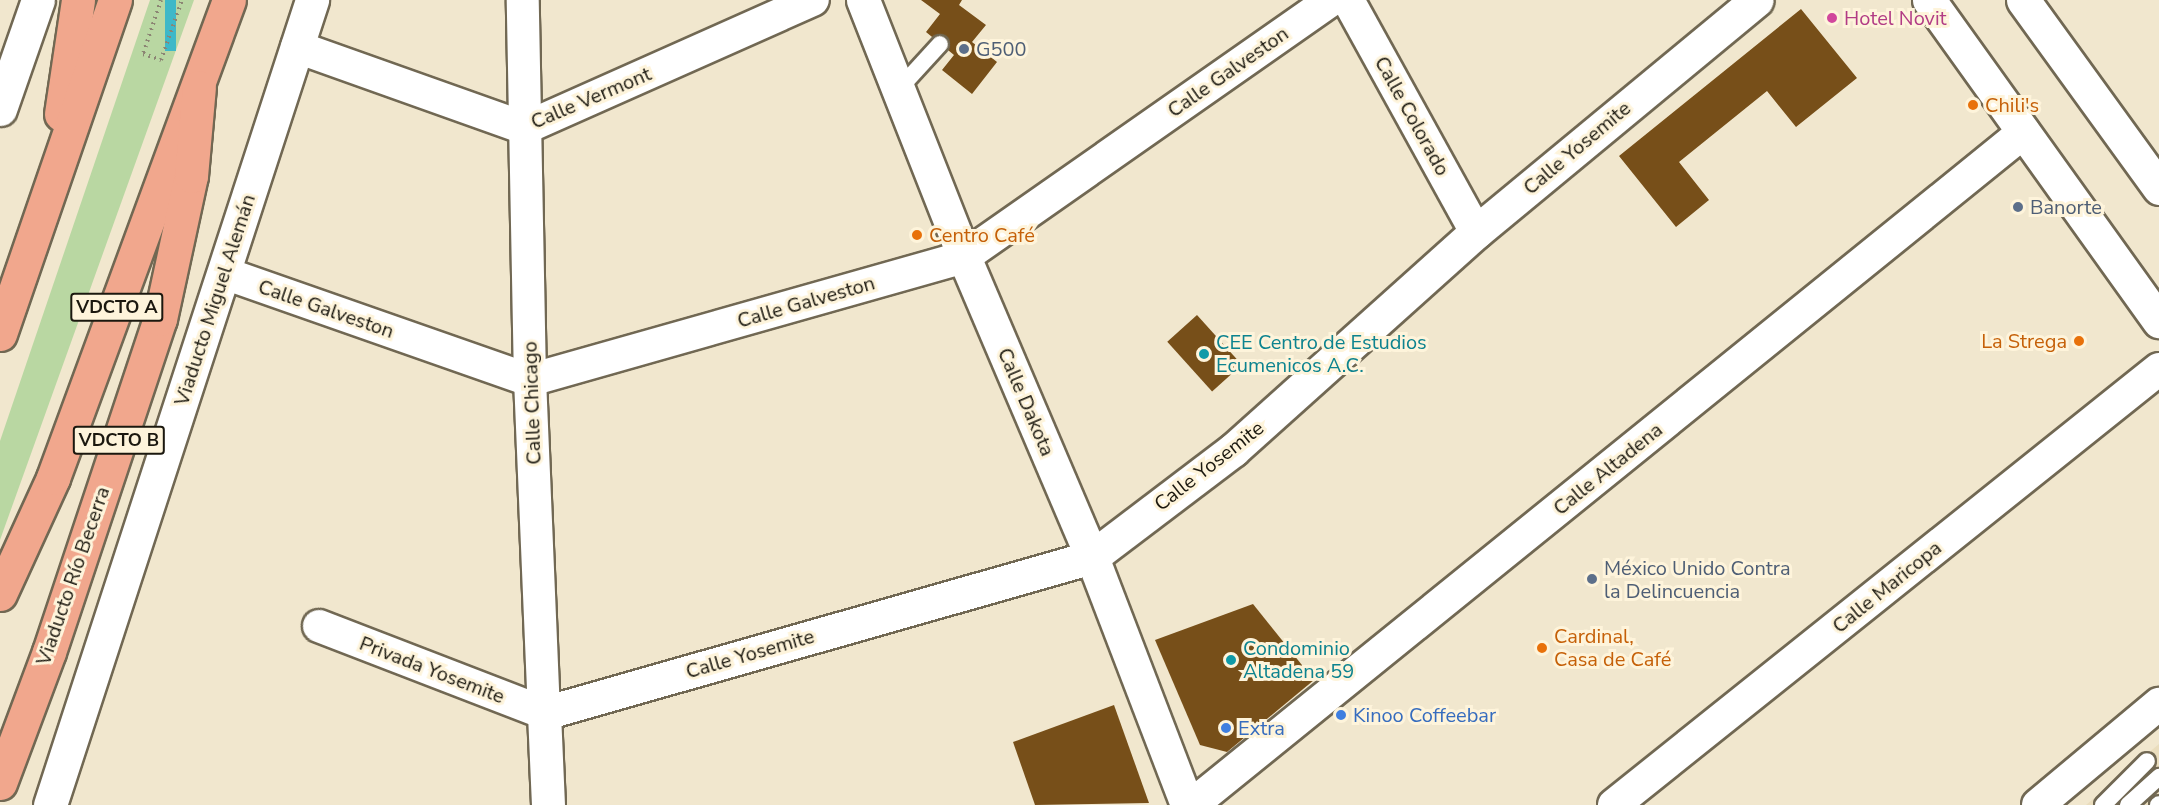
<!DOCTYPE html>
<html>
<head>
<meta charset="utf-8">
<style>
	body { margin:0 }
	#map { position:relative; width:2159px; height:805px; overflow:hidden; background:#f1e7ce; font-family:"Nunito Sans",sans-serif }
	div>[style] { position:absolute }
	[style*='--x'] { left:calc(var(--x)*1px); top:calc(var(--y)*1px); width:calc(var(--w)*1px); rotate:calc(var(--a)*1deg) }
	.built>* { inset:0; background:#eaddbd }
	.green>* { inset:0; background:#b9d7a2 }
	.water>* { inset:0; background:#3eb8c8; transform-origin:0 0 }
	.building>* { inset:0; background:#774f19; transform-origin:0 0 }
	.path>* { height:4px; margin-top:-2px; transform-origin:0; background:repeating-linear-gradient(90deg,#8b8473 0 1.5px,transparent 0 6px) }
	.roads { filter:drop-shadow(2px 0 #716853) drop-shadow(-2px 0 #716853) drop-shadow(0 2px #716853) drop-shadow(0 -2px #716853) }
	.service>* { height:16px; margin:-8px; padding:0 8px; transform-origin:8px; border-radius:8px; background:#fff }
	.minor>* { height:32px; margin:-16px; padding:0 16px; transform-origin:16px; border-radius:16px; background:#fff }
	.tertiary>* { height:33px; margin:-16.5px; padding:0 16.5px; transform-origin:16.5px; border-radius:16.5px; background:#fff }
	.secondary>* { height:33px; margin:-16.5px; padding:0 16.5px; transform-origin:16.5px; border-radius:16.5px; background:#fff }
	.motorway>* { height:33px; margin:-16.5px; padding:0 16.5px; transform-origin:16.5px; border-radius:16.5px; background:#f1a78d }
	.dots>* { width:16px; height:16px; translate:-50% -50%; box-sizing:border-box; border:3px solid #fef4db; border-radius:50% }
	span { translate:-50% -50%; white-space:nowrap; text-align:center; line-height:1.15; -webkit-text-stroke:6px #fef4db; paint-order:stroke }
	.shield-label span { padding:2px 4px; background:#fef4db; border:2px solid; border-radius:4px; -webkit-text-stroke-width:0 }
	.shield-label { font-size:18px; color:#1b180f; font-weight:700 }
	.hotel-label { font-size:20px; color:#b23c85 }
	.left { translate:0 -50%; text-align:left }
	.service-label { font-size:20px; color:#4e5e75 }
	.street-label { font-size:20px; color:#1b180f }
	.food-label { font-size:20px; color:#c56008 }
	.right { translate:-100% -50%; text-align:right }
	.culture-label { font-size:20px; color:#0d838f }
	.shop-label { font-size:20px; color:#366cbe }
</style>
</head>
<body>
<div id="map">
	<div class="built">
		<div style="clip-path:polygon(2159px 744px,2159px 805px,2086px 805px)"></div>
	</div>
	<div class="green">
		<div style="clip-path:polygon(150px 0,194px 0,0 540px,0 441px)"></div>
	</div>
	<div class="water">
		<div style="left:165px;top:0;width:11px;height:51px"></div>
	</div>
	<div class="building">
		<div style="clip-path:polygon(921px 0,962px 0,959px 5px,986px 25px,972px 42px,997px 62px,972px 94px,942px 70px,954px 55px,926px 32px,940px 14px)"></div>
		<div style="clip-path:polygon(1801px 9px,1857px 78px,1796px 127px,1767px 91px,1679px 162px,1709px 200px,1676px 227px,1619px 156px)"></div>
		<div style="left:1197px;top:315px;width:67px;height:40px;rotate:48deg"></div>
		<div style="clip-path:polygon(1253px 604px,1314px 680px,1227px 752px,1200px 745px,1155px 640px)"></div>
		<div style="clip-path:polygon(1114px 705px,1149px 803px,1035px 805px,1013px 742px)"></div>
	</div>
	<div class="path">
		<div style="--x:161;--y:0;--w:57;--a:108.4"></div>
		<div style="--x:143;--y:54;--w:19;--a:18"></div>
		<div style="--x:161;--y:60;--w:64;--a:-70.7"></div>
	</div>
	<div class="roads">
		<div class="service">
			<div style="--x:898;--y:90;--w:62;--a:-47.6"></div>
			<div style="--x:2103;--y:805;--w:62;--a:-45"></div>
			<div style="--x:2128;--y:805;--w:42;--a:-42.1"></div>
			<div style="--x:2158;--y:805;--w:1;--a:-45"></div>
		</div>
		<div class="minor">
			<div style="--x:1348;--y:0;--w:265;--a:61.1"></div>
			<div style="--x:297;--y:47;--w:242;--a:19.6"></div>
			<div style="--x:525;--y:128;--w:315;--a:-24"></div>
			<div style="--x:224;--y:273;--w:324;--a:19.3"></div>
			<div style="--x:530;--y:380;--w:451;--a:-15.8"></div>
			<div style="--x:964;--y:257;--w:448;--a:-35"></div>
			<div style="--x:319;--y:626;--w:241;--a:21.1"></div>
			<div style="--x:544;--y:713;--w:333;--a:-92.4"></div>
			<div style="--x:530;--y:380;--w:380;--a:-91.1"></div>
			<div style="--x:1192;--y:805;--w:1070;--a:-38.97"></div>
			<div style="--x:1614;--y:805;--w:698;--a:-38.66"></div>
			<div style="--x:2038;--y:805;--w:158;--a:-39.9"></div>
		</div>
		<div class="tertiary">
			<div style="--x:863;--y:0;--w:276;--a:68.5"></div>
			<div style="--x:964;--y:257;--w:326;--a:66.9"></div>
			<div style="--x:1092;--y:557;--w:266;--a:69"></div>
			<div style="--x:548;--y:805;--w:92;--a:-92.5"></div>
			<div style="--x:544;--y:713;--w:570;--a:-15.89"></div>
			<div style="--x:1092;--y:557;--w:177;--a:-37.2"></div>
			<div style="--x:1233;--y:450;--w:326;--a:-41.9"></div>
			<div style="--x:1476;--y:232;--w:364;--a:-39.6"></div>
		</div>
		<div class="secondary">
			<div style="--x:1929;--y:0;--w:395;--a:54.4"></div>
			<div style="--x:2023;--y:0;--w:232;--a:54.1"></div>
			<div style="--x:0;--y:109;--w:115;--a:-70.8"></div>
			<div style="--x:50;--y:805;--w:847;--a:-71.97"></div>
		</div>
		<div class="motorway">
			<div style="--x:61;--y:114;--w:115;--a:-81.5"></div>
			<div style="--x:0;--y:334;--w:353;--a:-71"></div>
			<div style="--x:0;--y:594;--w:128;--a:-65.4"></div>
			<div style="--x:53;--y:478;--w:509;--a:-69.79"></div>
			<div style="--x:0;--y:783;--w:140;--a:-69.5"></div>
			<div style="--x:49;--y:652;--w:351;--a:-71.6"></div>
			<div style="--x:160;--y:319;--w:146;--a:-77.8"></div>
			<div style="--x:191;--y:176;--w:89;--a:-84.9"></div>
		</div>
	</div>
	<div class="dots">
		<div style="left:1832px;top:18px;background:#d1479c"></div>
		<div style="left:964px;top:49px;background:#5c6f8a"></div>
		<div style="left:1973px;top:105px;background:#e8710a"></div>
		<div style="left:2018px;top:207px;background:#5c6f8a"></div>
		<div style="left:917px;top:235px;background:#e8710a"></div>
		<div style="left:2079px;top:341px;background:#e8710a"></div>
		<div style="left:1204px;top:354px;background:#0f9aa8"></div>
		<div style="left:1592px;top:579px;background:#5c6f8a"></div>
		<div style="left:1542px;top:648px;background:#e8710a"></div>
		<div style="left:1231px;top:660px;background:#0f9aa8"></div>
		<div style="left:1341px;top:715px;background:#3f7fe0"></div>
		<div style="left:1226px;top:728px;background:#3f7fe0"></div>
	</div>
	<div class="shield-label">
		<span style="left:117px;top:307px">VDCTO A</span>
		<span style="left:119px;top:440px">VDCTO B</span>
	</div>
	<div class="hotel-label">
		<span class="left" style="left:1844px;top:18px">Hotel Novit</span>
	</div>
	<div class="service-label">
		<span class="left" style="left:976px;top:49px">G500</span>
		<span class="left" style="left:2030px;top:207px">Banorte</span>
		<span class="left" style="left:1604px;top:580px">México Unido Contra<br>la Delincuencia</span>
	</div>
	<div class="street-label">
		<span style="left:1228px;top:72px;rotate:-35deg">Calle Galveston</span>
		<span style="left:591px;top:98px;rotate:-23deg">Calle Vermont</span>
		<span style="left:1412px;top:116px;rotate:61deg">Calle Colorado</span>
		<span style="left:1577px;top:148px;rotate:-40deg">Calle Yosemite</span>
		<span style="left:215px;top:300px;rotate:-72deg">Viaducto Miguel Alemán</span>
		<span style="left:806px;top:302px;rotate:-16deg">Calle Galveston</span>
		<span style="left:326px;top:309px;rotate:19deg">Calle Galveston</span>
		<span style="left:1026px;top:402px;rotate:67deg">Calle Dakota</span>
		<span style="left:532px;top:403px;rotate:-92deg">Calle Chicago</span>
		<span style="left:1209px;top:466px;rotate:-38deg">Calle Yosemite</span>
		<span style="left:1608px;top:469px;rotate:-39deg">Calle Altadena</span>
		<span style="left:73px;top:576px;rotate:-71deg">Viaducto Río Becerra</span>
		<span style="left:1887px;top:587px;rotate:-39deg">Calle Maricopa</span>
		<span style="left:750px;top:654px;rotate:-16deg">Calle Yosemite</span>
		<span style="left:432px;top:670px;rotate:21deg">Privada Yosemite</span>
	</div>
	<div class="food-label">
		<span class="left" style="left:1985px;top:105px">Chili's</span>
		<span class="left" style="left:929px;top:235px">Centro Café</span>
		<span class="right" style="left:2067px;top:341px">La Strega</span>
		<span class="left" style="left:1554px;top:648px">Cardinal,<br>Casa de Café</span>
	</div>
	<div class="culture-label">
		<span class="left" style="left:1216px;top:354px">CEE Centro de Estudios<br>Ecumenicos A.C.</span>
		<span class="left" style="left:1243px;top:660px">Condominio<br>Altadena 59</span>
	</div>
	<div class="shop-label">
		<span class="left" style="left:1353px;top:715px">Kinoo Coffeebar</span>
		<span class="left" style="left:1238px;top:728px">Extra</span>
	</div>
</div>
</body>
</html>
